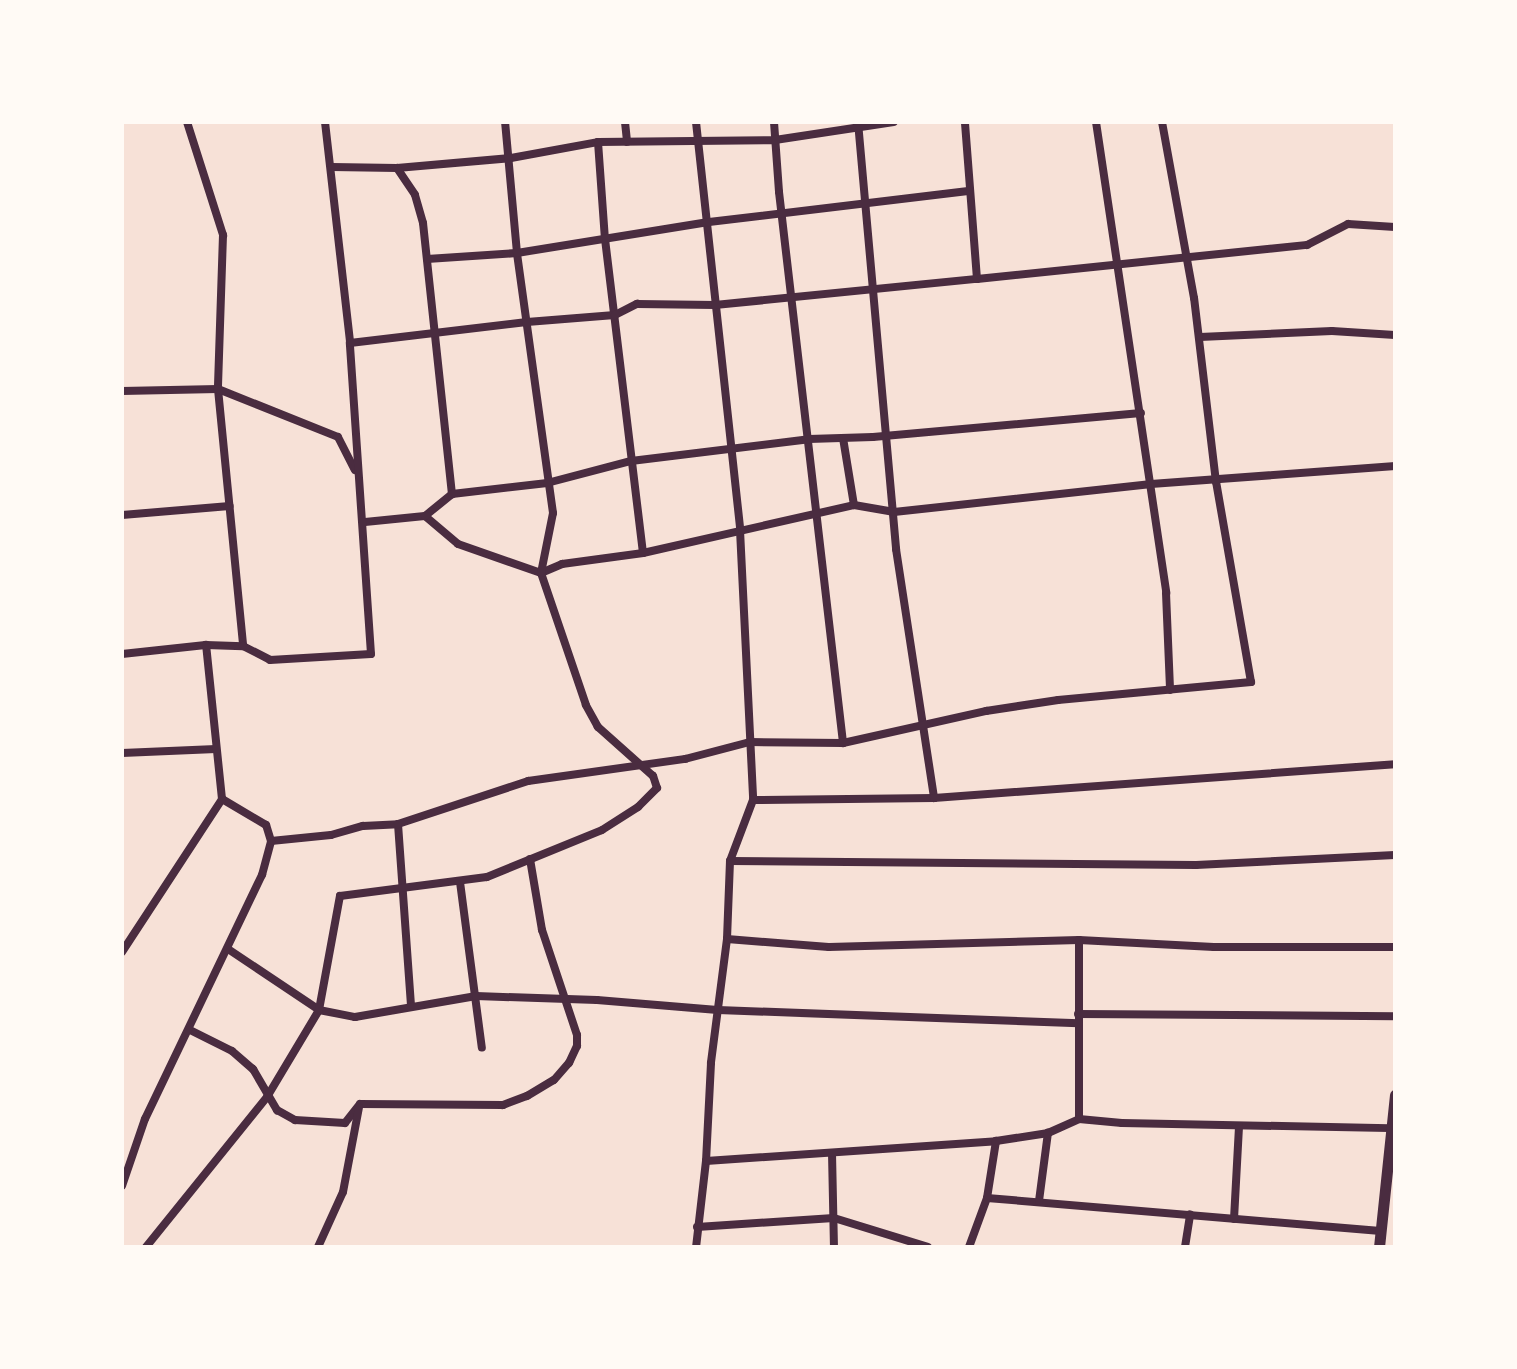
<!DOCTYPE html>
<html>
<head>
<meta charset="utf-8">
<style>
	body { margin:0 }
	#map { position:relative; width:1517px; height:1369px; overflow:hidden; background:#f7e1d7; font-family:"Archivo Narrow",sans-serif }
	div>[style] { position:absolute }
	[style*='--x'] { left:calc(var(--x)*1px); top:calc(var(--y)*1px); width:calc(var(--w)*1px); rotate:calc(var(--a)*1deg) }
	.minor>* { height:8px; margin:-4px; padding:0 4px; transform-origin:4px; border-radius:4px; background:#4a2c40 }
	.tertiary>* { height:11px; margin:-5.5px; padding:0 5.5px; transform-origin:5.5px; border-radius:5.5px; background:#4a2c40 }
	span { translate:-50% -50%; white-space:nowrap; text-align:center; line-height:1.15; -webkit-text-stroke:6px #fffaf5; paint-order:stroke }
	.frame { position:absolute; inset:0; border:124px solid #fffaf5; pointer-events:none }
</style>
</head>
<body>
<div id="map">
	<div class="minor">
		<div style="--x:187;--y:122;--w:119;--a:72.3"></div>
		<div style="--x:223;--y:235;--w:154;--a:91.9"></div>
		<div style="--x:218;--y:389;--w:258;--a:84.4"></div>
		<div style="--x:325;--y:122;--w:222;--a:83.5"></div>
		<div style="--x:625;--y:122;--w:20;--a:84"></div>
		<div style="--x:696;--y:122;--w:410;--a:83.8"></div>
		<div style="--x:740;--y:530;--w:270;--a:87.2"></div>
		<div style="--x:753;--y:800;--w:65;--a:110.7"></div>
		<div style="--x:730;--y:861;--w:78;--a:92.2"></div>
		<div style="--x:727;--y:939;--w:125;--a:97.4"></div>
		<div style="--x:711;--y:1063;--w:98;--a:92.9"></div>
		<div style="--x:706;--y:1161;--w:87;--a:96.6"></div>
		<div style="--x:774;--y:122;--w:70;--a:85.9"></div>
		<div style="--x:779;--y:192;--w:555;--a:83.37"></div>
		<div style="--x:858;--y:122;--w:429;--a:84.9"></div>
		<div style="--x:896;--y:549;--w:252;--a:81.3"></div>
		<div style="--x:1096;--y:122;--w:476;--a:81.5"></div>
		<div style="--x:1166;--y:593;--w:97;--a:87.6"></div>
		<div style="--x:598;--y:142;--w:97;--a:85.9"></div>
		<div style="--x:605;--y:239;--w:316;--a:83.1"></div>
		<div style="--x:332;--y:167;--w:65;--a:0.9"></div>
		<div style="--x:397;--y:168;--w:114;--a:-5"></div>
		<div style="--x:511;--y:158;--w:88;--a:-10.4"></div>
		<div style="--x:598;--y:142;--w:177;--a:-0.6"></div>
		<div style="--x:775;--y:140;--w:120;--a:-8.6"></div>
		<div style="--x:397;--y:168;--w:32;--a:56"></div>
		<div style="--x:415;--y:195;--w:29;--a:74"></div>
		<div style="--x:423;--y:223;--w:273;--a:83.9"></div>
		<div style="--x:427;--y:259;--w:90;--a:-3.8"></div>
		<div style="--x:517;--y:253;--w:194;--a:-9.2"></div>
		<div style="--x:709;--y:222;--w:261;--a:-6.8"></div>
		<div style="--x:977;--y:279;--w:332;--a:-5.9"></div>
		<div style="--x:1307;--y:245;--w:46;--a:-27.1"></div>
		<div style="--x:1348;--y:224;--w:47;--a:3.7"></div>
		<div style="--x:1200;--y:337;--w:132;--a:-2.6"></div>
		<div style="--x:1332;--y:331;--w:63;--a:3.6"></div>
		<div style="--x:122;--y:391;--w:96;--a:-1.2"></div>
		<div style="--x:218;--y:389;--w:129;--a:21.8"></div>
		<div style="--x:338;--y:437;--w:37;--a:63"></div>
		<div style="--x:843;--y:438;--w:68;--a:80.7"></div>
		<div style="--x:122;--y:515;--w:108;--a:-4.8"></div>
		<div style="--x:425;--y:516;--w:43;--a:40.3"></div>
		<div style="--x:458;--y:544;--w:88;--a:19.3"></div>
		<div style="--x:541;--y:573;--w:23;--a:-23"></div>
		<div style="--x:562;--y:564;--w:82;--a:-7.7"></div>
		<div style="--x:643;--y:553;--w:216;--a:-12.8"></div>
		<div style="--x:854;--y:505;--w:41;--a:9.9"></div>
		<div style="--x:894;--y:512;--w:259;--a:-6.2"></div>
		<div style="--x:1151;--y:484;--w:245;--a:-4.2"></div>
		<div style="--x:365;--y:522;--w:60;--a:-5.7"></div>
		<div style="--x:425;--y:516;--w:35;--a:-39"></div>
		<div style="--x:452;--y:494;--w:96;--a:-6.6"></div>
		<div style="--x:547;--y:483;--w:87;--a:-14.7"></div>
		<div style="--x:631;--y:461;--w:179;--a:-7"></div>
		<div style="--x:809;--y:439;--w:64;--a:-1.8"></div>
		<div style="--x:873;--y:437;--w:269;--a:-5.1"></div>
		<div style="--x:122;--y:654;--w:84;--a:-6.1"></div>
		<div style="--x:206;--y:645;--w:37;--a:2"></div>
		<div style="--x:243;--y:646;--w:30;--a:27"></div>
		<div style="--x:270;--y:660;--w:101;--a:-3.4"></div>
		<div style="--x:371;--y:654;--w:312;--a:-93.9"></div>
		<div style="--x:350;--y:343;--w:178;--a:-6.8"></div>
		<div style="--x:527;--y:322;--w:88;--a:-4.5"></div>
		<div style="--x:615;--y:315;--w:25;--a:-27"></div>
		<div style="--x:637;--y:304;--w:78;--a:0.7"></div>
		<div style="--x:715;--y:305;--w:263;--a:-5.7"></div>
		<div style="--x:977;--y:279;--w:157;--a:-94.4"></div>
		<div style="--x:122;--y:753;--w:94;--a:-2.4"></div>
		<div style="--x:753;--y:800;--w:181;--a:-0.6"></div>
		<div style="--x:934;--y:798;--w:462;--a:-4.2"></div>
		<div style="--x:398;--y:824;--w:182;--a:85.9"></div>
		<div style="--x:271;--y:841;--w:60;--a:-5.7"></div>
		<div style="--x:331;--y:835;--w:33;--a:-16"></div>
		<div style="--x:363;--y:826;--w:35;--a:-3"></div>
		<div style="--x:398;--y:824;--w:137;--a:-18.3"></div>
		<div style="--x:528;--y:781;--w:159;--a:-8"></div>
		<div style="--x:685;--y:759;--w:67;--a:-14.7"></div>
		<div style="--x:750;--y:742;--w:93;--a:0.6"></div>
		<div style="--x:843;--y:743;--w:147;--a:-12.6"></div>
		<div style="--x:986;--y:711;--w:73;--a:-8.7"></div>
		<div style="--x:1058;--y:700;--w:194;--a:-5.3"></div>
		<div style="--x:1251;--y:682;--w:203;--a:-99.9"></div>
		<div style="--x:1216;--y:482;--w:185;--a:-96.8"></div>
		<div style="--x:1194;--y:298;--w:179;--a:-100.3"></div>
		<div style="--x:730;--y:861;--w:466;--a:0.5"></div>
		<div style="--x:1196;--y:865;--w:199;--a:-2.9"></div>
		<div style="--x:460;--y:882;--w:167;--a:82.5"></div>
		<div style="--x:727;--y:939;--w:102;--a:4.5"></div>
		<div style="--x:829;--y:947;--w:250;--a:-1.6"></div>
		<div style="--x:1079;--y:940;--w:135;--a:3"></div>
		<div style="--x:1214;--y:947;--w:181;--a:0"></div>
		<div style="--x:1079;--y:940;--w:179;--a:90"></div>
		<div style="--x:228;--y:949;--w:110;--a:33.8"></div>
		<div style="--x:319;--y:1010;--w:37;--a:11"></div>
		<div style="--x:355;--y:1017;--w:123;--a:-9.8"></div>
		<div style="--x:476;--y:996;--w:121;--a:1.9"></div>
		<div style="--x:597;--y:1000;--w:121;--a:4.7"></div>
		<div style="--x:718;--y:1010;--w:361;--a:2.1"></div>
		<div style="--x:122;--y:952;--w:183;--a:-56.8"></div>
		<div style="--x:1078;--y:1014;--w:317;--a:0.4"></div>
		<div style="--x:190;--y:1030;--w:47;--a:26.6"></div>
		<div style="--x:232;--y:1051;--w:28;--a:41"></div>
		<div style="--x:253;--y:1069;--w:48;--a:59.7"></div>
		<div style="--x:277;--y:1110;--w:21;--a:29"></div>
		<div style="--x:295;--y:1120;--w:50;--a:3.4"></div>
		<div style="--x:345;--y:1123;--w:24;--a:-52"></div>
		<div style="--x:360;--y:1104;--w:143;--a:0.4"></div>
		<div style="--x:503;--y:1105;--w:26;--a:-21"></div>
		<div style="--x:527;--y:1096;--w:31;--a:-31"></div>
		<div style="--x:554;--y:1080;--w:23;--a:-49"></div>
		<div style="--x:569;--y:1063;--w:19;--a:-65"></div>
		<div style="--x:577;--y:1046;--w:11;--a:-90"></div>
		<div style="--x:577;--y:1035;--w:111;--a:-108.4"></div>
		<div style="--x:542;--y:930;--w:72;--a:-99.6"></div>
		<div style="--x:832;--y:1153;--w:94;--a:88.8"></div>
		<div style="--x:706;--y:1161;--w:291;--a:-3.9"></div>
		<div style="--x:996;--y:1141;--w:53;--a:-8.7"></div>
		<div style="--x:1048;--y:1133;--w:34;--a:-24"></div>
		<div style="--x:1079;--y:1119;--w:43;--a:5.3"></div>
		<div style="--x:1122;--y:1123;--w:267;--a:1.1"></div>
		<div style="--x:122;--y:1186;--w:71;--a:-71.1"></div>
		<div style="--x:145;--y:1119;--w:271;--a:-64.4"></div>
		<div style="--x:262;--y:875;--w:35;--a:-75"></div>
		<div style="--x:271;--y:841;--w:17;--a:-107"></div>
		<div style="--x:266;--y:825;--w:51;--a:-149.4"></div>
		<div style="--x:222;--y:799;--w:155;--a:-95.9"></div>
		<div style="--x:987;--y:1198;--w:395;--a:4.8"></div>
		<div style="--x:1039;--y:1201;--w:69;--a:-82.5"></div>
		<div style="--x:1234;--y:1219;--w:93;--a:-86.9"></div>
		<div style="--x:697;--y:1227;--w:137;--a:-3.8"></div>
		<div style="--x:834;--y:1218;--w:98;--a:17.1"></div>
		<div style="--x:146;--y:1247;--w:193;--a:-51.1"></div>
		<div style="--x:267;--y:1097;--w:101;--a:-59.1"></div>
		<div style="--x:319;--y:1010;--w:116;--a:-79.6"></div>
		<div style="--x:340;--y:896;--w:148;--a:-7.4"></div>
		<div style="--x:487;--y:877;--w:124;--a:-22.2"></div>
		<div style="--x:602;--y:830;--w:43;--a:-32.6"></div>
		<div style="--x:638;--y:807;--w:27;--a:-45"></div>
		<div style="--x:657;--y:788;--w:13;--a:-108"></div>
		<div style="--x:653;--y:776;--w:74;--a:-138.3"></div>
		<div style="--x:598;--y:727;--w:25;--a:-119"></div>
		<div style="--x:586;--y:705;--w:139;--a:-108.8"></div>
		<div style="--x:541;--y:573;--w:61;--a:-78.7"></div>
		<div style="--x:553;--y:513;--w:262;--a:-97.9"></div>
		<div style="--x:517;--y:253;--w:132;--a:-95.2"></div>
		<div style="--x:318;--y:1247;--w:60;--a:-65.6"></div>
		<div style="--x:343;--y:1192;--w:86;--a:-79.3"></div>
		<div style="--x:969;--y:1247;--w:52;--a:-69.8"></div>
		<div style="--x:987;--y:1198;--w:58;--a:-81"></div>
		<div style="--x:1185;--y:1247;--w:33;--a:-81"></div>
	</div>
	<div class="tertiary">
		<div style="--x:1379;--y:1247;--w:153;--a:-84"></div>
	</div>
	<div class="frame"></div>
</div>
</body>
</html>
